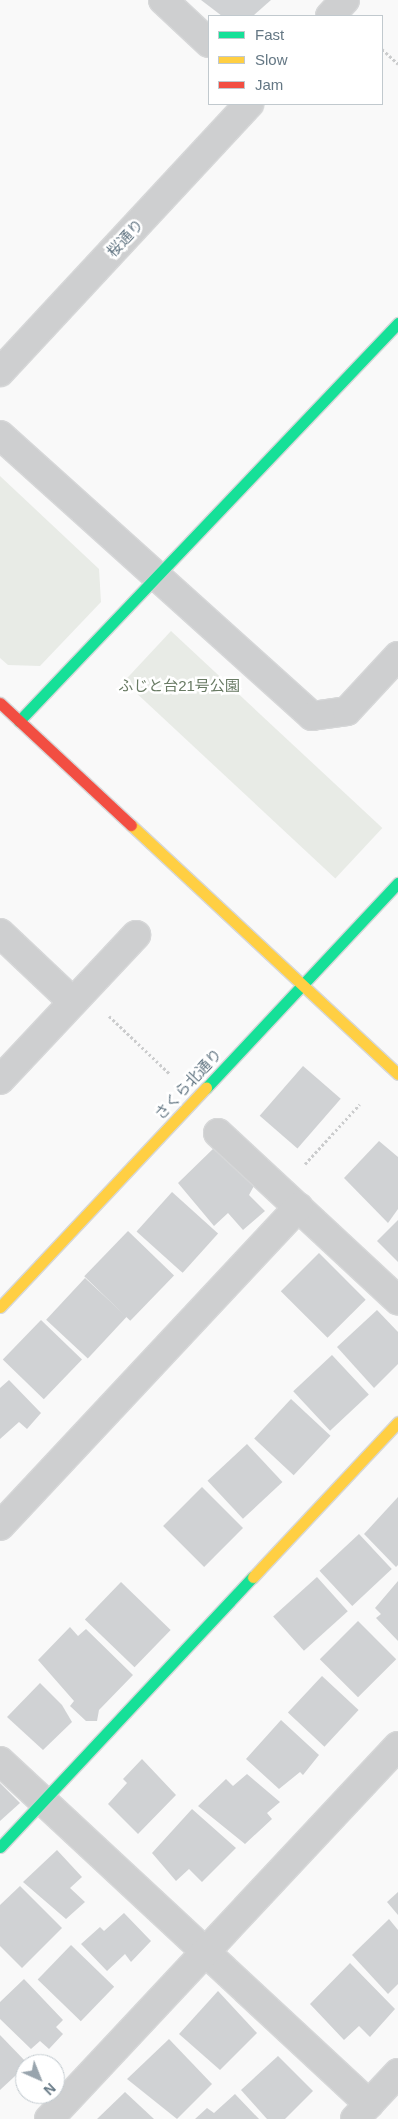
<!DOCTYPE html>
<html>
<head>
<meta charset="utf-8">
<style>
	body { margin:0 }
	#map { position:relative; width:398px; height:2119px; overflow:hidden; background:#f9f9f9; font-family:Arial,"Noto Sans JP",sans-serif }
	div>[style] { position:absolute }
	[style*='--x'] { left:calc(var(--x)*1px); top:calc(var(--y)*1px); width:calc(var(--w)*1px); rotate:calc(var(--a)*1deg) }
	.green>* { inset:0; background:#e8ebe6; transform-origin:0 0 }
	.building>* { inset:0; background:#d0d2d4; transform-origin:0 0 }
	.path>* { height:3px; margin-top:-1.5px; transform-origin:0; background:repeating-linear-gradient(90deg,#cbcccd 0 2.5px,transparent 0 5px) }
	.roads { filter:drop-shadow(1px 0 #d6d7d8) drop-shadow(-1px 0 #d6d7d8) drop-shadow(0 1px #d6d7d8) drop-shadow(0 -1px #d6d7d8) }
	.street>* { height:28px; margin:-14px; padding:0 14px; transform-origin:14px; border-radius:14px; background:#cecfd0 }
	.fast>* { height:11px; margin:-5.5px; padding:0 5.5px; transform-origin:5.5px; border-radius:5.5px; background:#16e098 }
	.slow>* { height:11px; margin:-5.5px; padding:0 5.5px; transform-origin:5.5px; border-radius:5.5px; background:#ffcf43 }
	.jam>* { height:11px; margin:-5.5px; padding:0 5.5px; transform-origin:5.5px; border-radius:5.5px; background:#f24e42 }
	span { translate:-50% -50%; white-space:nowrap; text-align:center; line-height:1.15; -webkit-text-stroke:5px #fff; paint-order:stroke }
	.street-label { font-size:15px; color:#647784 }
	.park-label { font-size:15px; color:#687a63 }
	.legend { position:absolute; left:208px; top:15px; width:175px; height:90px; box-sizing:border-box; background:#fff; border:1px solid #c1c9ce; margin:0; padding:6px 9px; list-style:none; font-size:15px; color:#647784 }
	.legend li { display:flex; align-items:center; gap:10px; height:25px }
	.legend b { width:25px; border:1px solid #c1c9ce }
	.north { position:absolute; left:15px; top:2054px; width:50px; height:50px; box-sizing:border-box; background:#fff; border:1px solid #c1c9ce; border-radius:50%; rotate:136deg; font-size:14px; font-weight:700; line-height:20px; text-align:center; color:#647784 }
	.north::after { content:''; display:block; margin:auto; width:18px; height:22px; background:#98a4ad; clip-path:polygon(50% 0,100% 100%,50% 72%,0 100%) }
</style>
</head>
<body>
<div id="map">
	<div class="green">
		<div style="clip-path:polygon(0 476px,99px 569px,101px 602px,40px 666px,8px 665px,0 658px)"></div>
		<div style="left:171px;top:631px;width:289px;height:69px;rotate:43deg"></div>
	</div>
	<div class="building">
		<div style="clip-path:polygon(201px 0,271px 0,253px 16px,222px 16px)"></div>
		<div style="left:303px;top:1066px;width:50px;height:66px;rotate:41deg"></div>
		<div style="clip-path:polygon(379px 1141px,398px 1157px,398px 1209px,388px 1223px,344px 1178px)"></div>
		<div style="clip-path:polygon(216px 1146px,255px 1184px,249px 1195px,265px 1211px,243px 1230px,228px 1213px,214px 1226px,178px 1183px)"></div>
		<div style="left:172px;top:1192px;width:62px;height:53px;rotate:42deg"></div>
		<div style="clip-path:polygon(398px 1220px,398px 1262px,377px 1241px)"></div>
		<div style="left:128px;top:1231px;width:64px;height:63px;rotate:44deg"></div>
		<div style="left:319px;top:1253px;width:66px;height:54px;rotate:45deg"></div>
		<div style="left:85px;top:1278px;width:57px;height:57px;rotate:43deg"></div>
		<div style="clip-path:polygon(377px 1310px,398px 1332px,398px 1364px,374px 1388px,337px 1347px)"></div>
		<div style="left:41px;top:1320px;width:57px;height:55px;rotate:44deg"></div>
		<div style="left:332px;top:1355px;width:54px;height:53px;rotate:47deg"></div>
		<div style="clip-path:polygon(9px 1380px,41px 1413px,27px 1429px,19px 1422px,0 1439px,0 1388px)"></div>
		<div style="left:291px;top:1399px;width:54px;height:54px;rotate:43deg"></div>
		<div style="left:247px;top:1444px;width:52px;height:54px;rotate:47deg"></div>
		<div style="left:202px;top:1487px;width:58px;height:55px;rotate:45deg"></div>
		<div style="clip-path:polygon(398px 1497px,398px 1565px,396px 1567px,364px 1534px)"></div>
		<div style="left:359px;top:1534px;width:48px;height:54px;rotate:47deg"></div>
		<div style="left:317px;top:1577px;width:46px;height:59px;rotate:48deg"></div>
		<div style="clip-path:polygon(398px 1581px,398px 1641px,376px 1618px,381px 1614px,375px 1608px)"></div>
		<div style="left:121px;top:1582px;width:69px;height:52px;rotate:44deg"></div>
		<div style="left:358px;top:1621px;width:54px;height:54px;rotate:45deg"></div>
		<div style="clip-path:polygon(70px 1627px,78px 1636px,86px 1629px,133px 1675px,99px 1710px,97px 1721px,86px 1721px,70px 1706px,74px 1701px,38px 1660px)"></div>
		<div style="left:322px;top:1676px;width:50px;height:50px;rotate:43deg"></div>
		<div style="clip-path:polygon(40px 1683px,62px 1705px,72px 1722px,43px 1750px,7px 1717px)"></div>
		<div style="clip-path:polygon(281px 1720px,319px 1755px,303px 1775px,300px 1772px,279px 1789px,246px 1759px)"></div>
		<div style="clip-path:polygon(142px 1759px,176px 1795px,138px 1834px,108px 1804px,127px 1783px,123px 1779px)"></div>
		<div style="clip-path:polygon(247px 1774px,280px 1802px,267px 1813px,272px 1819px,245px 1844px,198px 1806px,226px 1779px,233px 1786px)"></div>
		<div style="clip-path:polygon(0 1783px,20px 1803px,0 1821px)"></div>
		<div style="clip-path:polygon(192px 1809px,236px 1848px,202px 1882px,189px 1869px,176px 1881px,152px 1853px)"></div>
		<div style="clip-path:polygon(57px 1850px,82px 1877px,70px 1888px,85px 1902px,66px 1919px,23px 1882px)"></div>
		<div style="clip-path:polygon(20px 1886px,62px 1928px,22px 1968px,0 1946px,0 1905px)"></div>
		<div style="clip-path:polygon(398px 1892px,398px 1915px,387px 1902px)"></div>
		<div style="clip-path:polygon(124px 1913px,151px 1941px,131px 1962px,125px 1954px,107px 1971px,81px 1944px,100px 1927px,104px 1931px)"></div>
		<div style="clip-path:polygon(389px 1919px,398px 1930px,398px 1984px,388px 1994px,352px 1955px)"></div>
		<div style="left:71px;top:1945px;width:60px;height:48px;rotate:44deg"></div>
		<div style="clip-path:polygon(350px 1963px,395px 2009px,370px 2037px,359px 2026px,344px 2040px,310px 2004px)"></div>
		<div style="clip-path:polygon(24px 1979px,63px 2020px,56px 2027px,63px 2034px,49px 2049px,40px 2041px,31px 2049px,0 2019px,0 2002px)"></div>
		<div style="clip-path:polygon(218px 1991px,257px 2033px,220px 2070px,179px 2034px)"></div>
		<div style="clip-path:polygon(0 2035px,28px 2064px,0 2090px)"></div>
		<div style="clip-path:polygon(169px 2039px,212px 2084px,177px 2119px,127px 2079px)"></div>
		<div style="clip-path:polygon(278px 2056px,313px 2091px,285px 2119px,267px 2119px,241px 2090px)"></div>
		<div style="clip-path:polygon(125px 2092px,154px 2119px,97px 2119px)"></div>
		<div style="clip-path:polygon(235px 2094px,259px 2119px,195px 2119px,207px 2108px,214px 2113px)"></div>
	</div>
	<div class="path">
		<div style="--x:382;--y:49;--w:22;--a:43"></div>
		<div style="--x:109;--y:1016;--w:84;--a:43.6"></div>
		<div style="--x:305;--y:1164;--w:81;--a:-47.5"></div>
	</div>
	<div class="roads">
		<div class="street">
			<div style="--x:163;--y:0;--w:63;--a:43.1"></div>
			<div style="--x:330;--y:16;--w:22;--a:-47"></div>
			<div style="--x:0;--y:372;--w:366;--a:-47.1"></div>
			<div style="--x:0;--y:435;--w:420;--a:42"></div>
			<div style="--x:312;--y:716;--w:35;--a:-8"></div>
			<div style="--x:347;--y:711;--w:75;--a:-47.2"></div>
			<div style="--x:0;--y:933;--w:100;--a:43.4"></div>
			<div style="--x:0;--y:1080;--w:199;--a:-46.8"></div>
			<div style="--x:218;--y:1133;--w:246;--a:42.9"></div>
			<div style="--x:0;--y:1526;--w:437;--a:-46.9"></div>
			<div style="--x:0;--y:1761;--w:504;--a:42.91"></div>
			<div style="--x:49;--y:2119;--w:511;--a:-46.9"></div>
			<div style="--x:355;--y:2119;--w:63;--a:-46.9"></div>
		</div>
		<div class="fast">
			<div style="--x:19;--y:721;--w:550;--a:-46.4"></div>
			<div style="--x:206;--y:1088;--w:281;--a:-46.9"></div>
			<div style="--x:0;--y:1847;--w:370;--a:-46.9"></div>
		</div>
		<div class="slow">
			<div style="--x:131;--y:825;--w:365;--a:43"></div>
			<div style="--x:0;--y:1307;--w:301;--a:-46.8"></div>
			<div style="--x:253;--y:1577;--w:212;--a:-46.9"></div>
		</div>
		<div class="jam">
			<div style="--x:0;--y:703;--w:179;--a:43"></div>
		</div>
	</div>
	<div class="street-label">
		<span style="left:125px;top:238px;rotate:-47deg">桜通り</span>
		<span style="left:188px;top:1084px;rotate:-47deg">さくら北通り</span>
	</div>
	<div class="park-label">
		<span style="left:179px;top:686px">ふじと台21号公園</span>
	</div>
	<ul class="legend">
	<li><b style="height:6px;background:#16e098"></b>Fast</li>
	<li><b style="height:6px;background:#ffcf43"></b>Slow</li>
	<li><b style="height:6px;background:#f24e42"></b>Jam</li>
	</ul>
	<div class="north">N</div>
</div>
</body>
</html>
